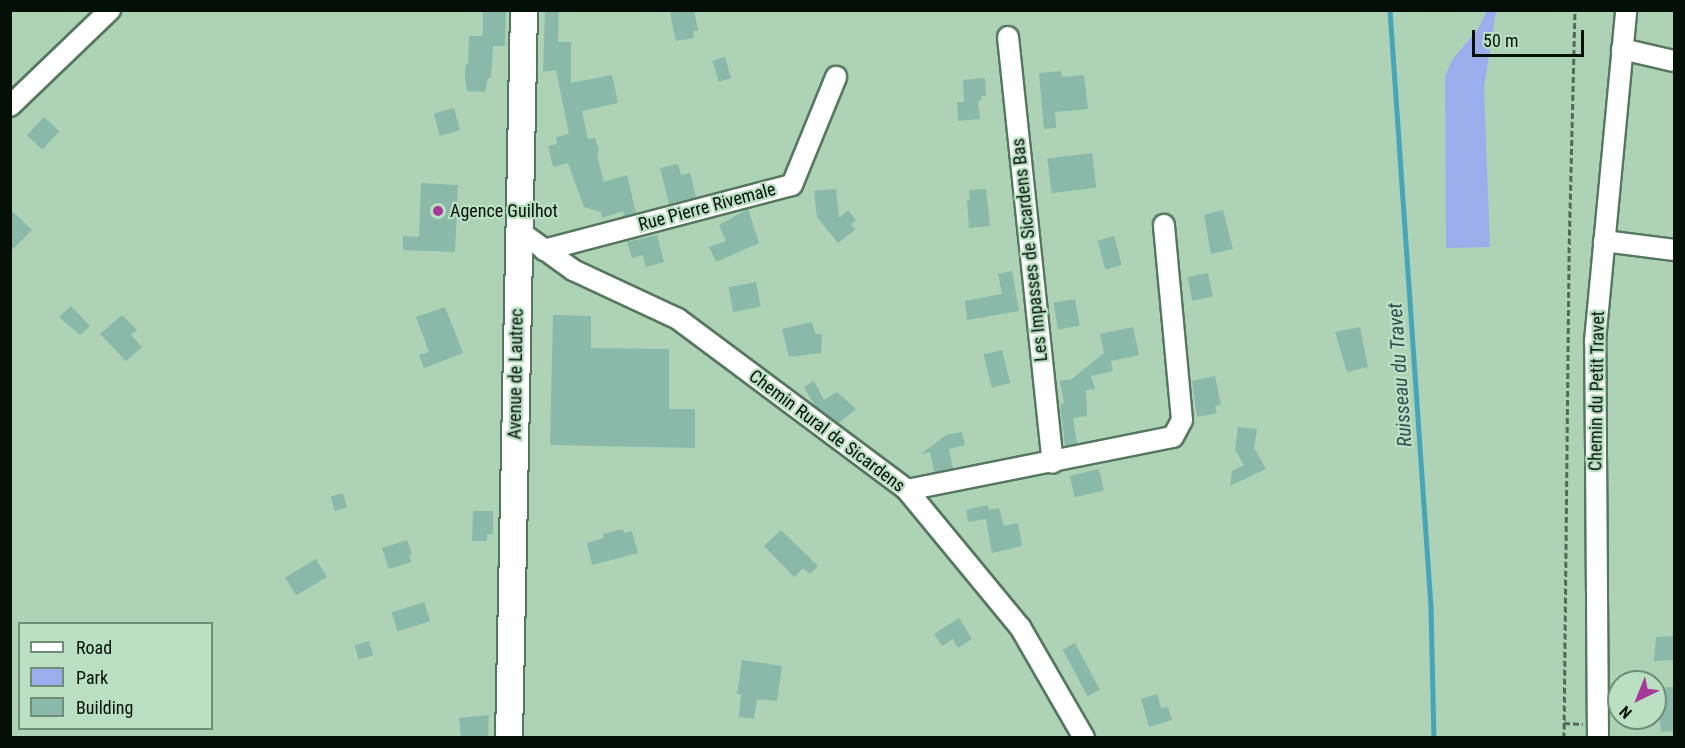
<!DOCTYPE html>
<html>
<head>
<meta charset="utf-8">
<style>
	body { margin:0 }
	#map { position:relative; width:1685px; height:748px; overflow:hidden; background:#add2b6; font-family:"Roboto Condensed",sans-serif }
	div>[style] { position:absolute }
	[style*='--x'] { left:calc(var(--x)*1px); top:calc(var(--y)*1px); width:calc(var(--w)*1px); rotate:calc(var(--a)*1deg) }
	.green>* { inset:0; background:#9cadee }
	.stream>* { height:4.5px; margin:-2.25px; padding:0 2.25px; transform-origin:2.25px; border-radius:2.25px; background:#48a5b7 }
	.building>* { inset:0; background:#8ab9aa; transform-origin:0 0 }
	.path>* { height:3px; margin-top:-1.5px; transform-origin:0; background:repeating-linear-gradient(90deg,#536a59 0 6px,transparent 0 9px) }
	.roads { filter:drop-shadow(2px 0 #56775f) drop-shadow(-2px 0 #56775f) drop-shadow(0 2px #56775f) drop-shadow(0 -2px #56775f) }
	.minor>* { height:20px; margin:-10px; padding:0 10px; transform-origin:10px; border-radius:10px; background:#fff }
	.major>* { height:26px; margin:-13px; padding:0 13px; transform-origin:13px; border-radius:13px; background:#fff }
	.dots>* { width:16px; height:16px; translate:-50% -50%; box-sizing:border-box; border:3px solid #badfc3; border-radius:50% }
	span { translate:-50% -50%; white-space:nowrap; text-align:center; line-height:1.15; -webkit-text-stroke:4.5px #badfc3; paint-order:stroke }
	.street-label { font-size:18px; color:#041007 }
	.poi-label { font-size:18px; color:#041007 }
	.left { translate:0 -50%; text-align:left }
	.water-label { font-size:20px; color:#304d53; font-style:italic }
	.frame { position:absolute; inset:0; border:12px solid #041007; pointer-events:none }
	.legend { position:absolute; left:18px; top:622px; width:195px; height:108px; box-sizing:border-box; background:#badfc3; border:2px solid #718c78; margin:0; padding:8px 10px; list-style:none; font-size:18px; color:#041007 }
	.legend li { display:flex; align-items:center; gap:12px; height:30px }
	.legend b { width:30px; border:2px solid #718c78 }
	.north { position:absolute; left:1607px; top:670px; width:60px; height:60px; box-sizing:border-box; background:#badfc3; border:2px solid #718c78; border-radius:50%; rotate:223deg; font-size:16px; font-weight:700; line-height:24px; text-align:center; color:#041007 }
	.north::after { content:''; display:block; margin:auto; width:21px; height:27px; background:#a53898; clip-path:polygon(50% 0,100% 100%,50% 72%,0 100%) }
	.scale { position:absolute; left:1472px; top:30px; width:112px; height:27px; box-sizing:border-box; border:3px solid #041007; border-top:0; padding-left:8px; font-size:18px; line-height:21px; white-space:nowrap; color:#041007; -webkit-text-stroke:4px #badfc3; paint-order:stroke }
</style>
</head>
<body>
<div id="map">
	<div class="green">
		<div style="clip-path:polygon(1487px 11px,1496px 11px,1484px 88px,1490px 247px,1446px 248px,1445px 77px,1452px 60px,1478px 29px)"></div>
	</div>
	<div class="stream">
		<div style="--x:1390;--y:10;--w:598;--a:86.07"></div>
		<div style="--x:1431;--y:607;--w:131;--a:88.7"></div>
	</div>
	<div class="building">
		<div style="clip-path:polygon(483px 10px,506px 10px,505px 46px,493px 46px,491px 78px,488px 78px,485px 92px,467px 91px,465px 77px,466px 64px,468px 64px,469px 36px,483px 36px)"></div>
		<div style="clip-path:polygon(545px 10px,559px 10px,558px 42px,571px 42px,571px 83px,612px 75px,618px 103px,582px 111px,588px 139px,595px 138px,599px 150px,597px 156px,604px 182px,627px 175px,636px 213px,624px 217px,623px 211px,602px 218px,601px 212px,584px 207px,568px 163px,553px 167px,548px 146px,557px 144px,556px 137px,569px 134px,556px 70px,543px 72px)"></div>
		<div style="clip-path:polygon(684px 10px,694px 10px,698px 31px,693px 31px,694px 38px,676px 41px,670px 13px)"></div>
		<div style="left:725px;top:57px;width:22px;height:13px;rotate:74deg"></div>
		<div style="clip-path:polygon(1061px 71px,1062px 77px,1084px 75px,1088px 109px,1055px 112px,1056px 128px,1044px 129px,1039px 73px)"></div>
		<div style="clip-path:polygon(985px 78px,986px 96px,981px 96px,981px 101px,978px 101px,980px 119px,958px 121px,957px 102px,964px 102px,963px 80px)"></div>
		<div style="left:454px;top:108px;width:23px;height:21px;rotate:75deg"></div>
		<div style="left:44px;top:117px;width:21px;height:25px;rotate:43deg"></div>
		<div style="left:1092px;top:153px;width:35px;height:45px;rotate:83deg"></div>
		<div style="clip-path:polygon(678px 164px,681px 175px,690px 173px,696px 197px,669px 204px,660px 168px)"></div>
		<div style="clip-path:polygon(421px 183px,458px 185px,455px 252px,403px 250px,403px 236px,419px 237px)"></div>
		<div style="clip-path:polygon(836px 189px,839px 218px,848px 210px,856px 220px,851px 224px,855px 230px,838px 243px,817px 217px,814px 191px)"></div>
		<div style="clip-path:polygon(986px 189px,990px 226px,969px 228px,967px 200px,970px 200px,969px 190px)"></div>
		<div style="clip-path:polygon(10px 209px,32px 230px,10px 252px)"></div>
		<div style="clip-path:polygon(748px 209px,759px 243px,716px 262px,709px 247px,726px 241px,719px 225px)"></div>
		<div style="clip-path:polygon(1223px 210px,1233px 249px,1211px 254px,1204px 215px)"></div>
		<div style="clip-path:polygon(657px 235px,664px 262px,646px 267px,643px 255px,632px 258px,627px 242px)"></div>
		<div style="left:1114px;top:236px;width:30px;height:17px;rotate:75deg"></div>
		<div style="clip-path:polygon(1012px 271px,1019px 311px,967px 320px,965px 301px,1002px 294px,998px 274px)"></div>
		<div style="left:1208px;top:273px;width:24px;height:21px;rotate:78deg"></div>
		<div style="left:756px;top:282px;width:25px;height:28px;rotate:79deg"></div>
		<div style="left:1075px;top:299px;width:27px;height:22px;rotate:80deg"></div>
		<div style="clip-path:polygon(71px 306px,90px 326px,80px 335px,59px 317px)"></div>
		<div style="clip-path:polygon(445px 307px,463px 353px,424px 368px,419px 355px,429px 352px,416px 317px)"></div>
		<div style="clip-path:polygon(122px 315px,137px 330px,131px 335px,142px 347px,126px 361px,100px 334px)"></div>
		<div style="clip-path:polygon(553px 315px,591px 316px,591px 348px,669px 349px,669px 409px,695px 409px,695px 448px,550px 445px)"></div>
		<div style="clip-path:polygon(812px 322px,815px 334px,822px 334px,821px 353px,789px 357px,782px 329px)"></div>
		<div style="clip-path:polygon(1133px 327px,1139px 355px,1111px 361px,1113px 371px,1091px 376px,1095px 389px,1086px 390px,1087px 416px,1073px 418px,1077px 444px,1065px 446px,1060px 404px,1064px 403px,1060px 381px,1072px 379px,1104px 353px,1100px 334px)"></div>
		<div style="clip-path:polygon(1360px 327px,1368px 367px,1347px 372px,1335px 332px)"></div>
		<div style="left:1002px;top:350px;width:34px;height:19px;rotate:76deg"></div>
		<div style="clip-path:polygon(1215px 376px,1221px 405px,1215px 406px,1217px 413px,1197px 417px,1192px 381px)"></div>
		<div style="clip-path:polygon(814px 381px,824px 400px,837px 392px,856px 409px,839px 423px,831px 418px,815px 406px,804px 387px)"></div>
		<div style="clip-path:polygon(1238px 427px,1257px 429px,1254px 448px,1266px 469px,1230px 486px,1232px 471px,1244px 465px,1235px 450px)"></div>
		<div style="clip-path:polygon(962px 432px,965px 445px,949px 449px,953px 469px,934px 472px,930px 452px,921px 454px,946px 435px)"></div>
		<div style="left:1099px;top:469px;width:22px;height:30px;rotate:77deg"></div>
		<div style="left:343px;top:493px;width:15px;height:13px;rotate:74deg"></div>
		<div style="clip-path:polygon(988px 505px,989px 510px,999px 508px,1004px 526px,1018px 523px,1022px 546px,992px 553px,986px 519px,968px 522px,966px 510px)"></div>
		<div style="clip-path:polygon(473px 511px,493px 511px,493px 534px,487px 534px,487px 541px,472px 541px)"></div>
		<div style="clip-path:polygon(623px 529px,624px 533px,632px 531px,638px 553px,592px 565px,587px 543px,604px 538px,603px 534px)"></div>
		<div style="clip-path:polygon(781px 530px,818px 566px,810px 574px,803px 568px,794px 577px,764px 546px)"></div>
		<div style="clip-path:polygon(407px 540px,412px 554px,409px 555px,411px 562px,389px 569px,382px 548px)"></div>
		<div style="left:316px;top:559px;width:21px;height:36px;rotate:59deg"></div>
		<div style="left:424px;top:602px;width:20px;height:34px;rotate:72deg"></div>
		<div style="clip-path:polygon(959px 618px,972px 639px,958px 648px,953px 639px,942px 646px,934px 634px)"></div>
		<div style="clip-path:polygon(1674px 636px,1674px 660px,1654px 661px,1656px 637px)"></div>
		<div style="left:369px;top:641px;width:15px;height:15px;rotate:74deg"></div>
		<div style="left:1075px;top:643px;width:53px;height:14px;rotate:62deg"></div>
		<div style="clip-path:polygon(742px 660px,782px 666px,777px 701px,757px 699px,754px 719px,739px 717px,741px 694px,737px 694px)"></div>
		<div style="clip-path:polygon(1674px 687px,1674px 731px,1661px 732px,1658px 704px,1655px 704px,1655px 688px)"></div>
		<div style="clip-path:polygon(1157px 694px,1161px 708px,1168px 707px,1172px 720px,1149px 727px,1141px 699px)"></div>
		<div style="clip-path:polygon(489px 715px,488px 738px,461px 738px,459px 718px)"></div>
	</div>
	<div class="path">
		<div style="--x:1564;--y:723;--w:19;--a:3"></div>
		<div style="--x:1564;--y:738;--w:485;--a:-89.4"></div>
		<div style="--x:1569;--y:253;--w:243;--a:-88.6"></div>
	</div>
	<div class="roads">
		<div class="minor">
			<div style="--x:1008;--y:37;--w:428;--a:84"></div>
			<div style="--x:1622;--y:49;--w:53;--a:13"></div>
			<div style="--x:10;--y:106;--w:139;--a:-43.8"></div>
			<div style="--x:519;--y:231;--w:67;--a:35.8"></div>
			<div style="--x:573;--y:270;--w:116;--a:25"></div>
			<div style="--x:678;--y:319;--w:286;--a:36.7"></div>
			<div style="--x:907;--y:490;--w:178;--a:50.5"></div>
			<div style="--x:1020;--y:627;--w:128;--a:60"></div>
			<div style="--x:1604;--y:241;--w:71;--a:7.3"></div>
			<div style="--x:544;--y:250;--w:256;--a:-14.7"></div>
			<div style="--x:792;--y:185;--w:117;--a:-67.8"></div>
			<div style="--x:907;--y:490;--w:271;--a:-11.3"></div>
			<div style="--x:1173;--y:437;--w:19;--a:-62"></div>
			<div style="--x:1182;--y:420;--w:196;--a:-95.3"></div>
			<div style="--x:1598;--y:738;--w:397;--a:-90.4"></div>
			<div style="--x:1595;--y:341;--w:332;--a:-84.6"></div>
		</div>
		<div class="major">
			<div style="--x:509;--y:738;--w:728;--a:-88.82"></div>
		</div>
	</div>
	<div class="dots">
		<div style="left:438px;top:211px;background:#a53898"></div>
	</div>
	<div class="street-label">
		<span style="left:707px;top:207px;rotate:-15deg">Rue Pierre Rivemale</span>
		<span style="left:1030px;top:250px;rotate:-96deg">Les Impasses de Sicardens Bas</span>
		<span style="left:516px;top:374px;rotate:-89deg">Avenue de Lautrec</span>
		<span style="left:1597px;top:391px;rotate:-89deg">Chemin du Petit Travet</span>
		<span style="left:827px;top:431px;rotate:37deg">Chemin Rural de Sicardens</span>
	</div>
	<div class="poi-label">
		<span class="left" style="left:450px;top:211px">Agence Guilhot</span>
	</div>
	<div class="water-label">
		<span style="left:1400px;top:375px;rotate:-94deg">Ruisseau du Travet</span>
	</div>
	<div class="frame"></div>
	<ul class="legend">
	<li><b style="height:8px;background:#fff"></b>Road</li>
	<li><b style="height:16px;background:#9cadee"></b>Park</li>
	<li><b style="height:16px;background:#8ab9aa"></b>Building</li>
	</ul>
	<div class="north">N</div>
	<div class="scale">50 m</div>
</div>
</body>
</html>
